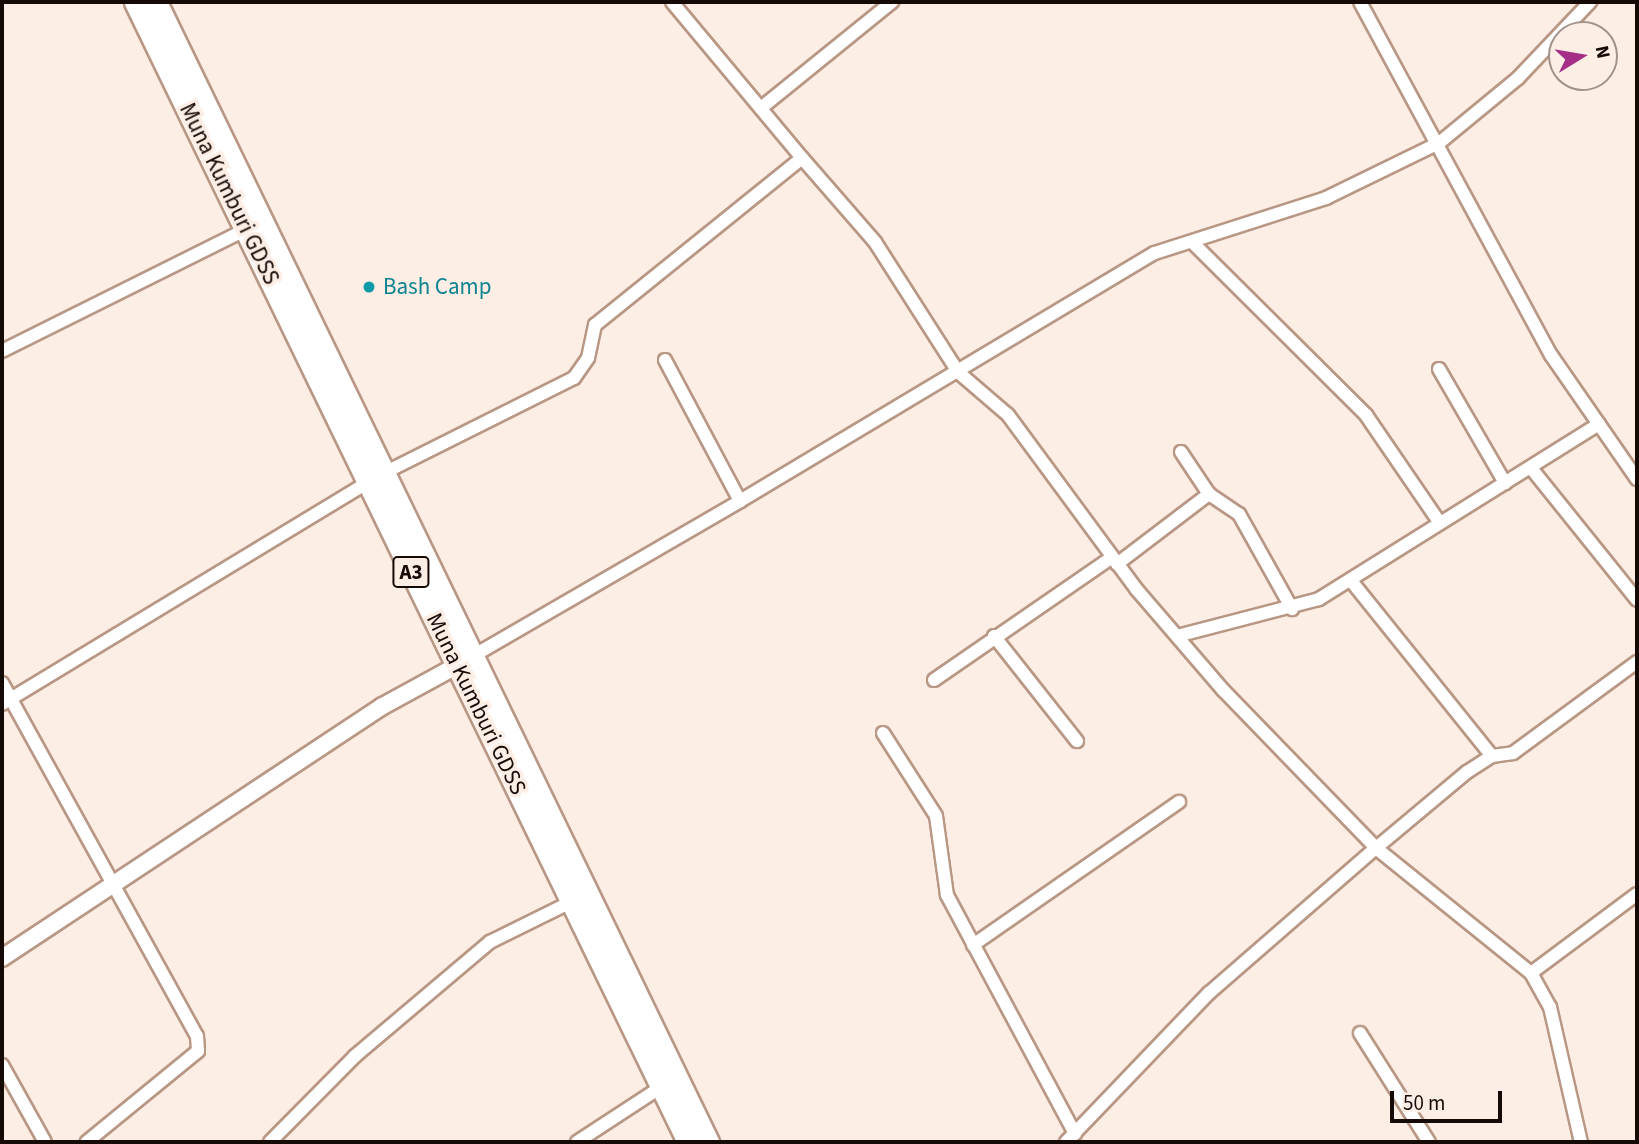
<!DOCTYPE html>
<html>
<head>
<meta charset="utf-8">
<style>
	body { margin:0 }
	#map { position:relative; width:1639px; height:1144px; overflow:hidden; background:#fcede5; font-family:"Source Sans 3",sans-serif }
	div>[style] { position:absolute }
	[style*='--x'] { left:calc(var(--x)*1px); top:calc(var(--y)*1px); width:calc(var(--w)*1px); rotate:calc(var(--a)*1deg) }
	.roads { filter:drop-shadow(2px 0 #b89784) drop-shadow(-2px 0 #b89784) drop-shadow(0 2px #b89784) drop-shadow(0 -2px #b89784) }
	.minor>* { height:12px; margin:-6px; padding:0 6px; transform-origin:6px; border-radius:6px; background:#fff }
	.tertiary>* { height:16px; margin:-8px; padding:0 8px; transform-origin:8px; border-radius:8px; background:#fff }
	.trunk>* { height:21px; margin:-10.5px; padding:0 10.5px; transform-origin:10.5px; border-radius:10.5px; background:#fff }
	.dots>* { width:19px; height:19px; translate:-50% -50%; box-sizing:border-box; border:4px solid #fcede5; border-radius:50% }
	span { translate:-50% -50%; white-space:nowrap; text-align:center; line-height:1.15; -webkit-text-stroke:7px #fcede5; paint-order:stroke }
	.shield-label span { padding:2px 5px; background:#fcede5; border:2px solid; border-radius:5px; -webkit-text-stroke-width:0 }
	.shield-label { font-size:21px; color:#150a05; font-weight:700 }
	.street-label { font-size:23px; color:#150a05 }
	.culture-label { font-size:23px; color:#0d838f }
	.left { translate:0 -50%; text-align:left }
	.frame { position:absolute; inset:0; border:4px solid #150a05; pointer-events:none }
	.north { position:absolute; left:1548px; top:21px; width:70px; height:70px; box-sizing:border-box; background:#fcede5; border:2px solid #a0928b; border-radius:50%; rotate:79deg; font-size:19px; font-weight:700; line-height:28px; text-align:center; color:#150a05 }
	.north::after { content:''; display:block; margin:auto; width:24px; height:32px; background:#a52f87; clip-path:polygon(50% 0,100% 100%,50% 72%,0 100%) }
	.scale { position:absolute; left:1390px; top:1091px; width:112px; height:32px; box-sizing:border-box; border:4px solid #150a05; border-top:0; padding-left:9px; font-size:21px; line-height:24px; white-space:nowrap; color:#150a05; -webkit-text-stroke:5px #fcede5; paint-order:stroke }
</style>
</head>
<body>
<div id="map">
	<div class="roads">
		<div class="minor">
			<div style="--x:1360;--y:2;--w:401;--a:61.6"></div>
			<div style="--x:1551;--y:355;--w:151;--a:55.3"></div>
			<div style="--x:761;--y:108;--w:169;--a:-39"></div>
			<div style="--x:802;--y:158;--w:111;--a:49"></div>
			<div style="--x:875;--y:242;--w:154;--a:57.4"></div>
			<div style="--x:958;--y:372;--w:66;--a:40.7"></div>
			<div style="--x:1008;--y:415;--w:217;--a:53.6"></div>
			<div style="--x:1137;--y:590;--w:132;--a:49.3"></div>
			<div style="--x:1223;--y:690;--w:220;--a:45.9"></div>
			<div style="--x:1376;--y:848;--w:199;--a:38.9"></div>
			<div style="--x:1531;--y:973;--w:39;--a:61"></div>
			<div style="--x:1550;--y:1007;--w:139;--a:77.1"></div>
			<div style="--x:1194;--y:244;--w:243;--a:44.8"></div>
			<div style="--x:1366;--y:415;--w:131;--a:55.6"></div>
			<div style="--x:2;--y:351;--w:274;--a:-26.5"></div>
			<div style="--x:665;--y:360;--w:160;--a:62"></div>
			<div style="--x:740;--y:501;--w:483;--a:-30.9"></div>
			<div style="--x:1155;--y:253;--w:180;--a:-17.8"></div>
			<div style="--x:1326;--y:198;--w:126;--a:-26"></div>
			<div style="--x:1439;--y:143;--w:102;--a:-39.4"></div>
			<div style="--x:1518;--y:78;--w:105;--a:-46.5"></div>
			<div style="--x:1439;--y:369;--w:132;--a:59.9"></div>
			<div style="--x:1181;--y:452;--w:50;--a:56.3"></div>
			<div style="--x:1209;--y:494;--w:36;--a:34"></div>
			<div style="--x:1239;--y:514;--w:109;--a:60.8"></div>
			<div style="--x:1531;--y:468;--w:169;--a:51.2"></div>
			<div style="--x:384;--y:473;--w:212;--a:-26.6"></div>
			<div style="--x:574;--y:378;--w:24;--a:-55"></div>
			<div style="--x:588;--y:358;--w:34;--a:-78"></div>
			<div style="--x:595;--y:325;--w:266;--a:-38.9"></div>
			<div style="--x:802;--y:158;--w:203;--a:-129.8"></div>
			<div style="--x:1117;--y:564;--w:116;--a:-37.3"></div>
			<div style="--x:1352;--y:582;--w:223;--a:51.2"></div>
			<div style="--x:994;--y:636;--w:134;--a:51.7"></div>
			<div style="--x:1177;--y:636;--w:147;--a:-14.6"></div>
			<div style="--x:1319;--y:599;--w:330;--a:-32"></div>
			<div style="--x:473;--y:656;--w:309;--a:-30.1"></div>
			<div style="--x:934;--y:680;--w:216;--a:-34.6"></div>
			<div style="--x:2;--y:683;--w:403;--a:61.1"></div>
			<div style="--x:197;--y:1036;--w:15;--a:86"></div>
			<div style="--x:198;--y:1051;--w:144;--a:140.7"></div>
			<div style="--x:2;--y:704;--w:428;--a:-31.2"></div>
			<div style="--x:883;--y:733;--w:98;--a:57.4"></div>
			<div style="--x:936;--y:816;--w:80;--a:82.1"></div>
			<div style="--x:947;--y:895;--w:271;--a:61.8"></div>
			<div style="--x:973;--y:945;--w:251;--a:-34.8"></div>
			<div style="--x:1531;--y:973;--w:132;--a:-36.7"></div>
			<div style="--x:1360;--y:1033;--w:129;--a:57.7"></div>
			<div style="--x:2;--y:1065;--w:88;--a:60.8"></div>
			<div style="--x:270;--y:1142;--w:121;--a:-45.3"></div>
			<div style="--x:355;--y:1056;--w:177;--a:-40.2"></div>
			<div style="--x:490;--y:942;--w:93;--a:-26.3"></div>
			<div style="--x:577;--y:1142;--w:100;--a:-33.2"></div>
			<div style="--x:1066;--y:1142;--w:207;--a:-46.2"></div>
			<div style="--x:1209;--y:993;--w:221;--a:-41"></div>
			<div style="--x:1376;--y:848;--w:119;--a:-39.9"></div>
			<div style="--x:1467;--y:772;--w:30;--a:-33"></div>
			<div style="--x:1492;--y:756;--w:21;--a:-8"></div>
			<div style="--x:1513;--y:753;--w:154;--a:-36.3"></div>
		</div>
		<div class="tertiary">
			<div style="--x:2;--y:958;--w:455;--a:-33.5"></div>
			<div style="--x:381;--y:707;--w:96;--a:-28.7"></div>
		</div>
		<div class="trunk">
			<div style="--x:135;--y:2;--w:1267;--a:64.12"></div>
			<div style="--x:156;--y:2;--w:1267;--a:64.16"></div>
		</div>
	</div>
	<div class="dots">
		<div style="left:369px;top:287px;background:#0f9aa8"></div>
	</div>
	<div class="shield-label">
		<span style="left:411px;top:572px">A3</span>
	</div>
	<div class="street-label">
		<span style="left:229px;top:194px;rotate:64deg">Muna Kumburi GDSS</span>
		<span style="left:476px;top:704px;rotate:64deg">Muna Kumburi GDSS</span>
	</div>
	<div class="culture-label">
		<span class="left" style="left:383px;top:287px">Bash Camp</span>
	</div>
	<div class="frame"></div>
	<div class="north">N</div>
	<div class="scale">50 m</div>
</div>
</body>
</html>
